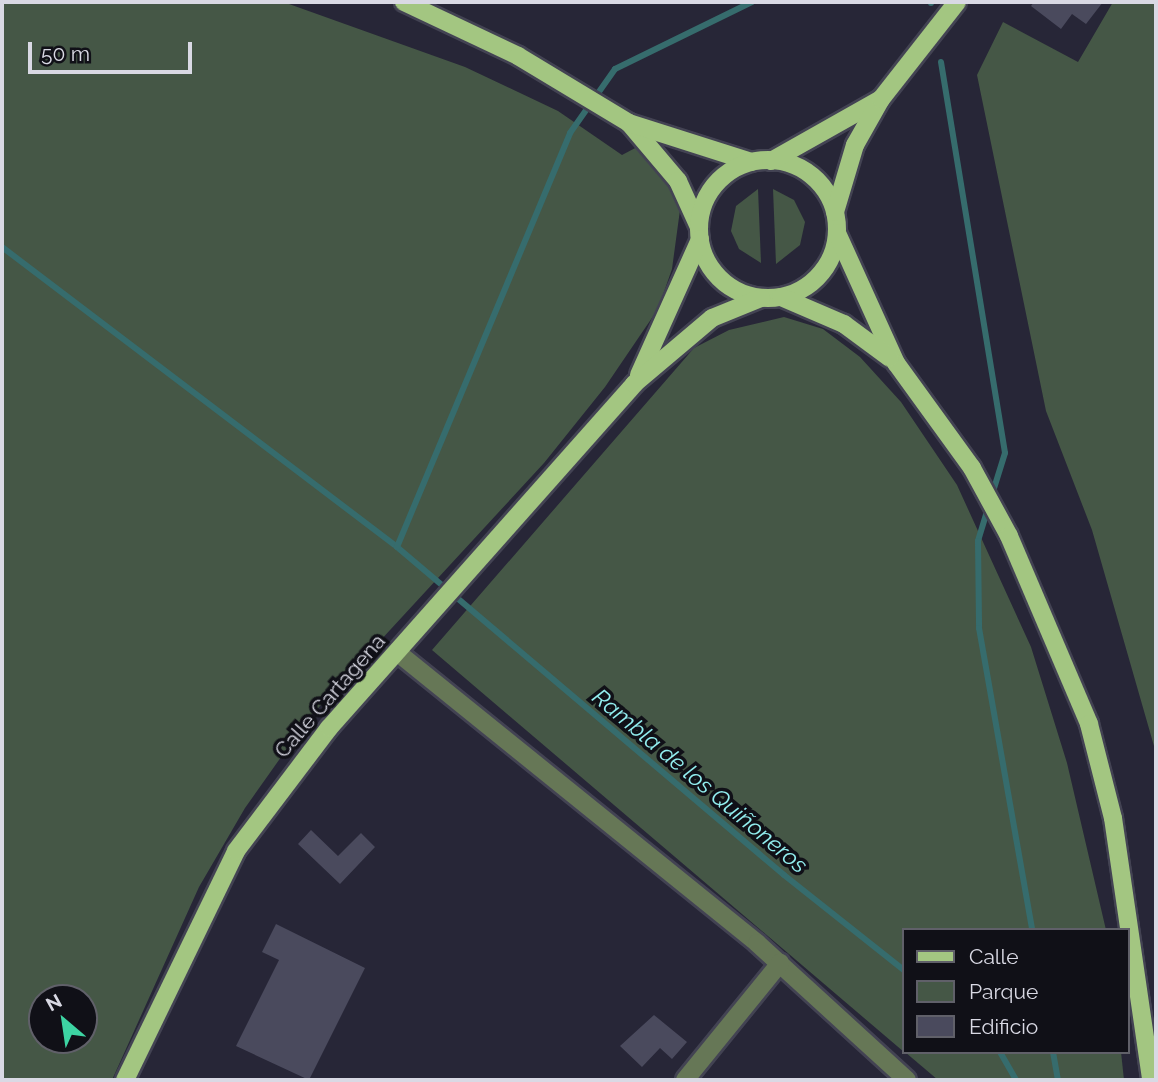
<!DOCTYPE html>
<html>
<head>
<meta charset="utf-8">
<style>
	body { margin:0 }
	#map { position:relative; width:1158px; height:1082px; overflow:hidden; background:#272637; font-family:Raleway,sans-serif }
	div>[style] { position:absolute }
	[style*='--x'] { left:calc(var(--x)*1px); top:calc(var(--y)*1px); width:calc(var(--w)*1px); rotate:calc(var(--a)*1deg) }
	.green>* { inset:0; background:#455746 }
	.stream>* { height:6px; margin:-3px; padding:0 3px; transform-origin:3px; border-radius:3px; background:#366c6d }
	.building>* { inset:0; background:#4a4a5d }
	.roads { filter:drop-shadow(2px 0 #434353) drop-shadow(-2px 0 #434353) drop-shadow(0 2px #434353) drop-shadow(0 -2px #434353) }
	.minor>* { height:18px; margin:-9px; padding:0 9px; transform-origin:9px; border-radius:9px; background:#667756 }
	.major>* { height:18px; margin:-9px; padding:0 9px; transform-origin:9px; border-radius:9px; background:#a3c681 }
	.major>.ring { margin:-9px; padding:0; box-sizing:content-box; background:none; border:18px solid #a3c681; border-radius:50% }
	span { translate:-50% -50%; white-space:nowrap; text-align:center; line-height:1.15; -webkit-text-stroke:7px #101017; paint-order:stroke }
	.street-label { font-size:21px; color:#d9d9e4 }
	.water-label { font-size:23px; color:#92eeef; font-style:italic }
	.frame { position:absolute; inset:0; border:4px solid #d9d9e4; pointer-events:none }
	.legend { position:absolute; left:902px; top:928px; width:228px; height:126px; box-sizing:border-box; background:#101017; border:2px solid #606069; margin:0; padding:9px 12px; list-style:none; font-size:21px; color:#d9d9e4 }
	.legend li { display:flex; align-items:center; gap:14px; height:35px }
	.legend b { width:35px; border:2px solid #606069 }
	.north { position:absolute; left:28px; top:984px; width:70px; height:70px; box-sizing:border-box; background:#101017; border:2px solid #606069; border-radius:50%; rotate:331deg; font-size:19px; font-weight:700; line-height:28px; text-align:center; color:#d9d9e4 }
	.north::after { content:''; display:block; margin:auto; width:24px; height:32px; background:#3dd4a3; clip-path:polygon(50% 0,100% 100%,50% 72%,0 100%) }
	.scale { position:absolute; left:28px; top:42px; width:164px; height:32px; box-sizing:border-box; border:4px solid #d9d9e4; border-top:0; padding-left:9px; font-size:21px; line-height:24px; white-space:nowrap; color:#d9d9e4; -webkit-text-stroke:5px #101017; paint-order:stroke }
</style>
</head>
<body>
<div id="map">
	<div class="green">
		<div style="clip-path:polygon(evenodd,2px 2px,289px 4px,465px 67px,558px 111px,622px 155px,639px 146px,663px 171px,680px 210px,672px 269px,658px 309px,605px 387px,544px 463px,308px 719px,245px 808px,199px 887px,112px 1080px,2px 1080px,2px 2px,42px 998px,84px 998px,84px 1040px,42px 1040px,42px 998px)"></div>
		<div style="clip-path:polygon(1113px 2px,1156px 2px,1156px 753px,1092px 530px,1046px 411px,977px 75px,1003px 22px,1078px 62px)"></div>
		<div style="clip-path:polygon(758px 189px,761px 263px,739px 249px,731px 231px,736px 206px)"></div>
		<div style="clip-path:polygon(773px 189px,794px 200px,805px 222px,800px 245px,776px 264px)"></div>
		<div style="clip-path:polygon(784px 317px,823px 329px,860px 357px,901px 402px,957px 485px,1031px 647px,1067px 763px,1106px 930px,904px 930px,904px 1052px,432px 650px,694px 348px,729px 330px)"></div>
		<div style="clip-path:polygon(905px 1052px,1121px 1052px,1124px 1080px,938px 1080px)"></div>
	</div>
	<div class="stream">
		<div style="--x:931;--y:2;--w:1;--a:90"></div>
		<div style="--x:941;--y:62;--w:396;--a:80.7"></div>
		<div style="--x:1005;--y:453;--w:47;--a:107.3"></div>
		<div style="--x:2;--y:247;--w:496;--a:37.2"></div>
		<div style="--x:397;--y:547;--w:507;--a:40.28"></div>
		<div style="--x:784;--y:875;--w:153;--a:38.4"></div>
		<div style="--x:988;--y:508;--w:34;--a:107"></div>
		<div style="--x:978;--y:541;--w:87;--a:89.3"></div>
		<div style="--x:979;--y:628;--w:307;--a:80"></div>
		<div style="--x:397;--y:547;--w:449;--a:-67.3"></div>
		<div style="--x:570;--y:133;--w:78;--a:-54.9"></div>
		<div style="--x:615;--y:69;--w:153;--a:-26.1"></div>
		<div style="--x:1000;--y:1052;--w:32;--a:60"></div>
		<div style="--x:1053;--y:1052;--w:28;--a:80"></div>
	</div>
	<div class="building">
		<div style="clip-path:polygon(1034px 2px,1103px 2px,1086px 24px,1072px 14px,1061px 29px,1031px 6px)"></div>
		<div style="clip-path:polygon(311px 830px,338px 856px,361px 833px,375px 847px,340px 884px,298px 844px)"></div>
		<div style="clip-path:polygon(276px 924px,365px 968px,309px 1080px,236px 1046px,279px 960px,262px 952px)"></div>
		<div style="clip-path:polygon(654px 1015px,687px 1042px,672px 1059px,660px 1048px,642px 1067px,620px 1046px)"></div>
	</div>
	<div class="roads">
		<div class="minor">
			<div style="--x:398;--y:653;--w:461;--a:38.9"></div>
			<div style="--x:757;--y:943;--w:203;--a:42.4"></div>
			<div style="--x:685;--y:1080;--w:151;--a:-50.9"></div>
		</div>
		<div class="major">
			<div style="--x:404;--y:2;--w:126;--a:25.3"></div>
			<div style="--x:518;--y:56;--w:130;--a:31.1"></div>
			<div style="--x:629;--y:123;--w:76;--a:49.8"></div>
			<div style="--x:678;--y:181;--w:51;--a:65.5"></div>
			<div style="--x:629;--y:123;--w:128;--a:17.7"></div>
			<div class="ring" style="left:699px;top:160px;width:120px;height:120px"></div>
			<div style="--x:771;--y:161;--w:126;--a:-29.4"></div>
			<div style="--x:835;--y:212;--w:70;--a:-73.4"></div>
			<div style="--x:855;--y:145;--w:53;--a:-60.5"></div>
			<div style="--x:881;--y:99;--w:123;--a:-51.9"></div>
			<div style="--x:837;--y:233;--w:143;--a:65.6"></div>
			<div style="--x:896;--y:363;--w:130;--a:54.1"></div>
			<div style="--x:972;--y:468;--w:77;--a:61.4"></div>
			<div style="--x:1009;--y:536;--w:204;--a:66.9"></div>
			<div style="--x:1089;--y:724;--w:97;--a:75.7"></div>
			<div style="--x:1113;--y:818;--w:265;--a:81.7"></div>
			<div style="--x:781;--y:297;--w:69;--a:23.2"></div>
			<div style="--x:844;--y:324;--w:57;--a:36.5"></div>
			<div style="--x:639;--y:375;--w:149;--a:-65.8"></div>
			<div style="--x:125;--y:1080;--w:254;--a:-64.1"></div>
			<div style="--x:236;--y:851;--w:154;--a:-52.9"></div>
			<div style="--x:329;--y:728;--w:460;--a:-48.4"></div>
			<div style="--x:634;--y:384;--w:102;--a:-40.2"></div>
			<div style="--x:712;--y:318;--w:53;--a:-22.2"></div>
		</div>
	</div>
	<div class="street-label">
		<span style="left:330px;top:696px;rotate:-49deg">Calle Cartagena</span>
	</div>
	<div class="water-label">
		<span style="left:700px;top:781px;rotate:40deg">Rambla de los Quiñoneros</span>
	</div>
	<div class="frame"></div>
	<ul class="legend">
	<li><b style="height:9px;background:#a3c681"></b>Calle</li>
	<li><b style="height:19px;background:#455746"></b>Parque</li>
	<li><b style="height:19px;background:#4a4a5d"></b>Edificio</li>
	</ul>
	<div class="north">N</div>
	<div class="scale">50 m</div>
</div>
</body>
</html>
